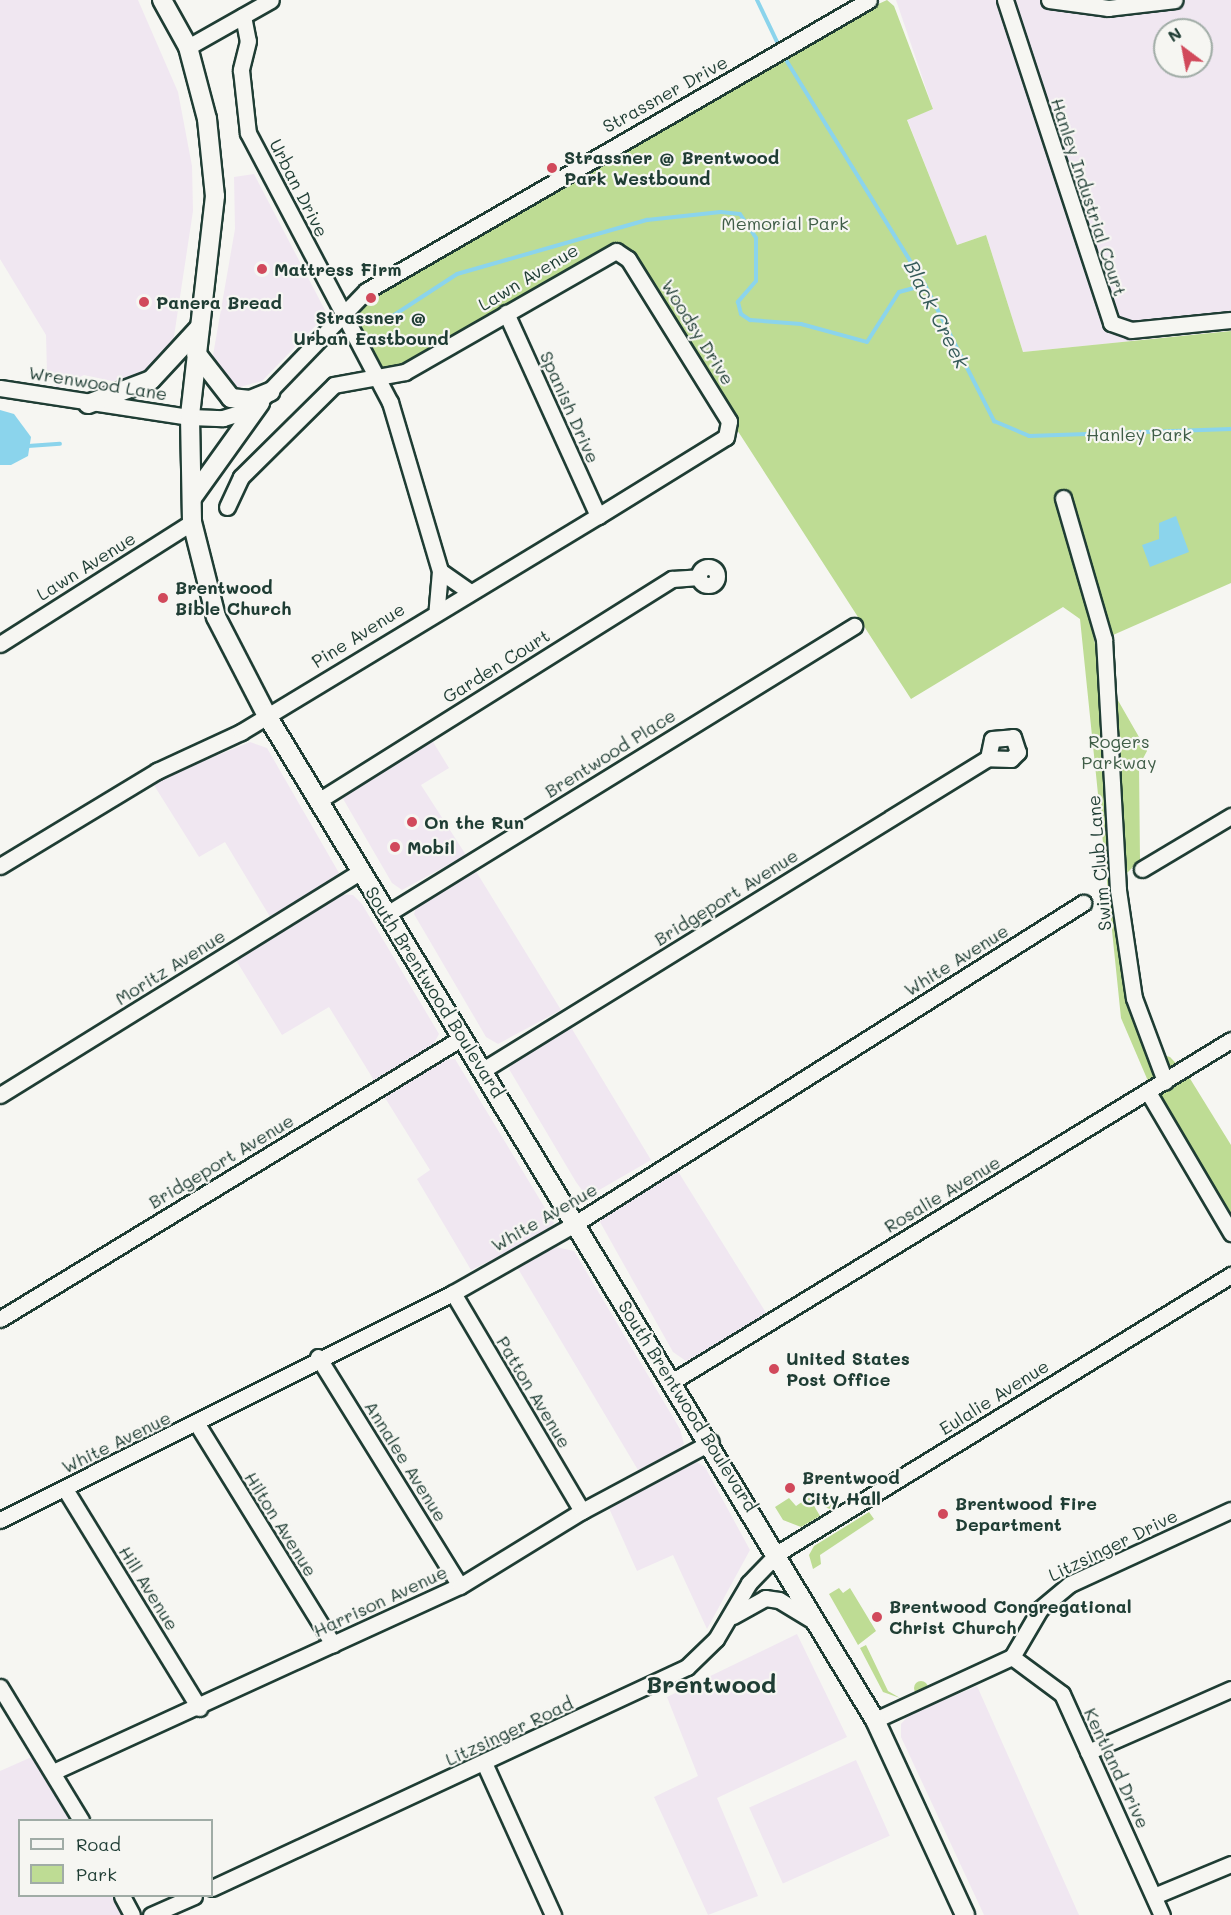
<!DOCTYPE html>
<html>
<head>
<meta charset="utf-8">
<style>
	body { margin:0 }
	#map { position:relative; width:1231px; height:1915px; overflow:hidden; background:#f6f6f2; font-family:Mali,sans-serif }
	div>[style] { position:absolute }
	[style*='--x'] { left:calc(var(--x)*1px); top:calc(var(--y)*1px); width:calc(var(--w)*1px); rotate:calc(var(--a)*1deg) }
	.built>* { inset:0; background:#f0e7f1; transform-origin:0 0 }
	.green>* { inset:0; background:#bedc94 }
	.round { border-radius:50% }
	.water>* { inset:0; background:#8bd4ec }
	.stream>* { height:4px; margin:-2px; padding:0 2px; transform-origin:2px; border-radius:2px; background:#8bd4ec }
	.roads { filter:drop-shadow(2px 0 #1f3d34) drop-shadow(-2px 0 #1f3d34) drop-shadow(0 2px #1f3d34) drop-shadow(0 -2px #1f3d34) }
	.minor>* { height:15px; margin:-7.5px; padding:0 7.5px; transform-origin:7.5px; border-radius:7.5px; background:#f6f6f2 }
	.minor>.ring { margin:-7.5px; padding:0; box-sizing:content-box; background:none; border:15px solid #f6f6f2; border-radius:50% }
	.major>* { height:18px; margin:-9px; padding:0 9px; transform-origin:9px; border-radius:9px; background:#f6f6f2 }
	.dots>* { width:16px; height:16px; translate:-50% -50%; box-sizing:border-box; border:3px solid #f6f6f2; border-radius:50% }
	span { translate:-50% -50%; white-space:nowrap; text-align:center; line-height:1.15; -webkit-text-stroke:4.5px #f6f6f2; paint-order:stroke }
	.street-label { font-size:18px; color:#1f3d34 }
	.poi-label { font-size:18px; color:#1f3d34; font-weight:700 }
	.left { translate:0 -50%; text-align:left }
	.park-label { font-size:18px; color:#3f5d47 }
	.water-label { font-size:20px; color:#355b59; font-style:italic }
	.district-label { font-size:24px; color:#1f3d34; font-weight:700 }
	.legend { position:absolute; left:18px; top:1819px; width:195px; height:78px; box-sizing:border-box; background:#f6f6f2; border:2px solid #a0aca6; margin:0; padding:8px 10px; list-style:none; font-size:18px; color:#1f3d34 }
	.legend li { display:flex; align-items:center; gap:12px; height:30px }
	.legend b { width:30px; border:2px solid #a0aca6 }
	.north { position:absolute; left:1153px; top:18px; width:60px; height:60px; box-sizing:border-box; background:#f6f6f2; border:2px solid #a0aca6; border-radius:50%; rotate:328deg; font-size:16px; font-weight:700; line-height:24px; text-align:center; color:#1f3d34 }
	.north::after { content:''; display:block; margin:auto; width:21px; height:27px; background:#d1495b; clip-path:polygon(50% 0,100% 100%,50% 72%,0 100%) }
</style>
</head>
<body>
<div id="map">
	<div class="built">
		<div style="clip-path:polygon(0 0,138px 0,178px 92px,192px 166px,193px 211px,173px 343px,156px 370px,126px 384px,84px 375px,57px 388px,47px 372px,46px 335px,0 259px)"></div>
		<div style="clip-path:polygon(evenodd,896px 0,1231px 0,1231px 331px,1023px 352px,986px 235px,957px 245px,907px 119px,933px 109px,896px 0,1165px 30px,1201px 30px,1201px 66px,1165px 66px,1165px 30px)"></div>
		<div style="clip-path:polygon(254px 174px,327px 314px,262px 381px,236px 388px,224px 385px,212px 361px,235px 229px,234px 177px)"></div>
		<div style="clip-path:polygon(430px 737px,449px 768px,421px 785px,466px 855px,402px 890px,392px 883px,342px 797px)"></div>
		<div style="clip-path:polygon(250px 742px,267px 748px,339px 873px,272px 920px,225px 842px,199px 857px,152px 782px)"></div>
		<div style="clip-path:polygon(474px 868px,561px 1010px,498px 1044px,486px 1037px,414px 914px,418px 902px)"></div>
		<div style="clip-path:polygon(338px 894px,353px 895px,362px 904px,439px 1034px,432px 1047px,375px 1082px,329px 1007px,282px 1035px,234px 957px)"></div>
		<div style="clip-path:polygon(569px 1024px,651px 1160px,594px 1193px,584px 1193px,576px 1182px,509px 1069px,516px 1057px)"></div>
		<div style="clip-path:polygon(455px 1059px,554px 1223px,544px 1235px,471px 1270px,417px 1179px,430px 1170px,382px 1093px,440px 1060px)"></div>
		<div style="clip-path:polygon(674px 1165px,768px 1316px,686px 1361px,673px 1352px,600px 1222px,607px 1208px)"></div>
		<div style="clip-path:polygon(556px 1247px,574px 1251px,680px 1429px,684px 1444px,670px 1456px,638px 1470px,517px 1267px)"></div>
		<div style="clip-path:polygon(695px 1461px,705px 1467px,750px 1550px,707px 1629px,673px 1555px,637px 1571px,608px 1506px)"></div>
		<div style="clip-path:polygon(797px 1634px,847px 1737px,717px 1798px,758px 1896px,708px 1915px,654px 1797px,698px 1776px,667px 1697px)"></div>
		<div style="clip-path:polygon(977px 1686px,1079px 1915px,984px 1915px,901px 1737px,901px 1724px,909px 1715px)"></div>
		<div style="clip-path:polygon(34px 1756px,71px 1820px,20px 1820px,20px 1896px,114px 1896px,121px 1915px,0 1915px,0 1771px)"></div>
		<div style="left:856px;top:1760px;width:83px;height:117px;rotate:66deg"></div>
	</div>
	<div class="green">
		<div style="clip-path:polygon(887px 0,894px 6px,933px 109px,907px 120px,957px 245px,986px 235px,1023px 352px,1231px 331px,1231px 583px,1104px 639px,1085px 594px,1100px 669px,1147px 751px,1139px 766px,1140px 860px,1120px 880px,1138px 996px,1160px 1054px,1170px 1057px,1189px 1077px,1231px 1145px,1231px 1224px,1148px 1081px,1121px 1018px,1080px 619px,1063px 607px,911px 699px,624px 255px,379px 379px,341px 316px,366px 291px,807px 37px)"></div>
		<div class="round" style="left:824px;top:1495px;width:14px;height:14px"></div>
		<div style="clip-path:polygon(809px 1497px,820px 1516px,801px 1527px,783px 1520px,775px 1507px,789px 1498px,796px 1506px)"></div>
		<div style="clip-path:polygon(869px 1512px,874px 1519px,820px 1555px,821px 1564px,813px 1569px,809px 1555px,814px 1546px)"></div>
		<div style="clip-path:polygon(839px 1588px,843px 1593px,850px 1588px,876px 1631px,858px 1645px,829px 1594px)"></div>
		<div style="clip-path:polygon(866px 1645px,888px 1691px,900px 1698px,883px 1692px,860px 1648px)"></div>
		<div class="round" style="left:914px;top:1681px;width:14px;height:14px"></div>
	</div>
	<div class="water">
		<div style="clip-path:polygon(0 410px,14px 414px,31px 437px,28px 456px,11px 465px,0 465px)"></div>
		<div style="clip-path:polygon(1176px 516px,1189px 552px,1150px 567px,1142px 545px,1159px 539px,1159px 523px)"></div>
	</div>
	<div class="stream">
		<div style="--x:757;--y:0;--w:53;--a:64.4"></div>
		<div style="--x:783;--y:55;--w:270;--a:58.3"></div>
		<div style="--x:925;--y:285;--w:153;--a:63.1"></div>
		<div style="--x:994;--y:421;--w:38;--a:23"></div>
		<div style="--x:1029;--y:436;--w:202;--a:-2"></div>
		<div style="--x:388;--y:319;--w:82;--a:-33.1"></div>
		<div style="--x:457;--y:274;--w:198;--a:-15.9"></div>
		<div style="--x:647;--y:220;--w:74;--a:-6.2"></div>
		<div style="--x:721;--y:212;--w:19;--a:6"></div>
		<div style="--x:740;--y:214;--w:29;--a:56"></div>
		<div style="--x:756;--y:238;--w:43;--a:90"></div>
		<div style="--x:756;--y:281;--w:28;--a:131"></div>
		<div style="--x:738;--y:302;--w:12;--a:76"></div>
		<div style="--x:741;--y:314;--w:11;--a:34"></div>
		<div style="--x:750;--y:320;--w:51;--a:4.5"></div>
		<div style="--x:801;--y:324;--w:68;--a:15.3"></div>
		<div style="--x:867;--y:342;--w:59;--a:-57.4"></div>
		<div style="--x:899;--y:292;--w:27;--a:-15"></div>
		<div style="--x:28;--y:446;--w:32;--a:-4"></div>
	</div>
	<div class="roads">
		<div class="minor">
			<div style="--x:1005;--y:0;--w:340;--a:71.8"></div>
			<div style="--x:1111;--y:323;--w:21;--a:19"></div>
			<div style="--x:1131;--y:330;--w:100;--a:-5.7"></div>
			<div style="--x:1049;--y:0;--w:60;--a:7.7"></div>
			<div style="--x:1108;--y:8;--w:67;--a:-6.8"></div>
			<div style="--x:243;--y:16;--w:25;--a:79"></div>
			<div style="--x:248;--y:41;--w:30;--a:104"></div>
			<div style="--x:241;--y:70;--w:63;--a:83.7"></div>
			<div style="--x:248;--y:133;--w:304;--a:62.2"></div>
			<div style="--x:390;--y:402;--w:176;--a:73.5"></div>
			<div style="--x:440;--y:571;--w:38;--a:95"></div>
			<div style="--x:188;--y:47;--w:95;--a:-29.5"></div>
			<div style="--x:506;--y:313;--w:223;--a:65.6"></div>
			<div style="--x:0;--y:388;--w:192;--a:8.7"></div>
			<div style="--x:190;--y:417;--w:33;--a:2"></div>
			<div style="--x:223;--y:418;--w:30;--a:-17"></div>
			<div style="--x:252;--y:409;--w:164;--a:-46"></div>
			<div style="--x:366;--y:291;--w:581;--a:-30.05"></div>
			<div style="--x:1063;--y:498;--w:147;--a:73.8"></div>
			<div style="--x:1104;--y:639;--w:251;--a:86.8"></div>
			<div style="--x:1118;--y:890;--w:109;--a:81.6"></div>
			<div style="--x:1134;--y:998;--w:89;--a:69.5"></div>
			<div class="ring" style="left:699px;top:567px;width:3px;height:3px"></div>
			<div style="--x:440;--y:571;--w:37;--a:35"></div>
			<div style="--x:0;--y:644;--w:227;--a:-32.4"></div>
			<div style="--x:318;--y:801;--w:418;--a:-32.1"></div>
			<div style="--x:672;--y:579;--w:27;--a:-4"></div>
			<div style="--x:0;--y:866;--w:184;--a:-31.2"></div>
			<div style="--x:157;--y:771;--w:93;--a:-24.9"></div>
			<div style="--x:241;--y:732;--w:417;--a:-31.2"></div>
			<div style="--x:598;--y:516;--w:150;--a:-31.7"></div>
			<div style="--x:726;--y:437;--w:16;--a:-79"></div>
			<div style="--x:729;--y:421;--w:191;--a:-121.9"></div>
			<div style="--x:628;--y:259;--w:14;--a:-146"></div>
			<div style="--x:616;--y:251;--w:243;--a:150.2"></div>
			<div style="--x:405;--y:372;--w:72;--a:169.6"></div>
			<div style="--x:334;--y:385;--w:131;--a:135.3"></div>
			<div style="--x:241;--y:477;--w:33;--a:115"></div>
			<div style="--x:1142;--y:869;--w:104;--a:-30.8"></div>
			<div style="--x:387;--y:914;--w:549;--a:-31.66"></div>
			<div style="--x:483;--y:1070;--w:594;--a:-31.71"></div>
			<div style="--x:988;--y:758;--w:19;--a:-78"></div>
			<div style="--x:992;--y:739;--w:21;--a:-5"></div>
			<div style="--x:1013;--y:737;--w:16;--a:72"></div>
			<div style="--x:1018;--y:752;--w:10;--a:135"></div>
			<div style="--x:1011;--y:759;--w:23;--a:-178"></div>
			<div style="--x:1148;--y:1092;--w:164;--a:59.5"></div>
			<div style="--x:0;--y:1095;--w:423;--a:-31.8"></div>
			<div style="--x:453;--y:1293;--w:253;--a:59.4"></div>
			<div style="--x:0;--y:1319;--w:542;--a:-31.34"></div>
			<div style="--x:318;--y:1357;--w:269;--a:58.2"></div>
			<div style="--x:673;--y:1381;--w:654;--a:-31.43"></div>
			<div style="--x:197;--y:1424;--w:259;--a:58.3"></div>
			<div style="--x:65;--y:1489;--w:257;--a:58.5"></div>
			<div style="--x:0;--y:1520;--w:507;--a:-26.62"></div>
			<div style="--x:453;--y:1293;--w:142;--a:-29.6"></div>
			<div style="--x:576;--y:1223;--w:600;--a:-32.26"></div>
			<div style="--x:733;--y:1616;--w:37;--a:-29"></div>
			<div style="--x:765;--y:1598;--w:14;--a:8"></div>
			<div style="--x:779;--y:1600;--w:42;--a:31.4"></div>
			<div style="--x:1012;--y:1657;--w:62;--a:36.5"></div>
			<div style="--x:1062;--y:1694;--w:243;--a:65.7"></div>
			<div style="--x:0;--y:1687;--w:156;--a:58.7"></div>
			<div style="--x:875;--y:1720;--w:151;--a:-24.7"></div>
			<div style="--x:1012;--y:1657;--w:56;--a:-59.7"></div>
			<div style="--x:1040;--y:1609;--w:39;--a:-40"></div>
			<div style="--x:1070;--y:1584;--w:177;--a:-24.7"></div>
			<div style="--x:1088;--y:1752;--w:156;--a:-23.8"></div>
			<div style="--x:485;--y:1765;--w:165;--a:65.6"></div>
			<div style="--x:53;--y:1772;--w:447;--a:-24.6"></div>
			<div style="--x:460;--y:1586;--w:143;--a:-31.6"></div>
			<div style="--x:582;--y:1511;--w:146;--a:-28.1"></div>
			<div style="--x:212;--y:1888;--w:524;--a:-24.95"></div>
			<div style="--x:687;--y:1667;--w:40;--a:-44"></div>
			<div style="--x:716;--y:1639;--w:65;--a:-59.5"></div>
			<div style="--x:749;--y:1583;--w:42;--a:-46"></div>
			<div style="--x:778;--y:1553;--w:532;--a:-31.54"></div>
			<div style="--x:122;--y:1896;--w:21;--a:62"></div>
			<div style="--x:1154;--y:1896;--w:83;--a:-22.6"></div>
			<div style="--x:151;--y:1915;--w:47;--a:-23.8"></div>
		</div>
		<div class="major">
			<div style="--x:162;--y:0;--w:54;--a:61"></div>
			<div style="--x:188;--y:47;--w:74;--a:75.2"></div>
			<div style="--x:207;--y:119;--w:77;--a:84.1"></div>
			<div style="--x:215;--y:196;--w:222;--a:96.5"></div>
			<div style="--x:190;--y:417;--w:105;--a:88.9"></div>
			<div style="--x:192;--y:522;--w:98;--a:75.8"></div>
			<div style="--x:216;--y:617;--w:109;--a:62.7"></div>
			<div style="--x:266;--y:714;--w:1176;--a:58.81"></div>
			<div style="--x:875;--y:1720;--w:215;--a:65.2"></div>
			<div style="--x:196;--y:353;--w:57;--a:52.1"></div>
			<div style="--x:231;--y:398;--w:19;--a:6"></div>
			<div style="--x:250;--y:400;--w:22;--a:-22"></div>
			<div style="--x:88;--y:404;--w:67;--a:-20.9"></div>
			<div style="--x:151;--y:380;--w:72;--a:-47.2"></div>
			<div style="--x:192;--y:498;--w:117;--a:-54.4"></div>
		</div>
	</div>
	<div class="dots">
		<div style="left:552px;top:168px;background:#d1495b"></div>
		<div style="left:262px;top:269px;background:#d1495b"></div>
		<div style="left:371px;top:298px;background:#d1495b"></div>
		<div style="left:144px;top:302px;background:#d1495b"></div>
		<div style="left:163px;top:598px;background:#d1495b"></div>
		<div style="left:412px;top:822px;background:#d1495b"></div>
		<div style="left:395px;top:847px;background:#d1495b"></div>
		<div style="left:774px;top:1369px;background:#d1495b"></div>
		<div style="left:790px;top:1488px;background:#d1495b"></div>
		<div style="left:943px;top:1514px;background:#d1495b"></div>
		<div style="left:877px;top:1617px;background:#d1495b"></div>
	</div>
	<div class="street-label">
		<span style="left:665px;top:94px;rotate:-29deg">Strassner Drive</span>
		<span style="left:299px;top:188px;rotate:63deg">Urban Drive</span>
		<span style="left:1089px;top:197px;rotate:72deg">Hanley Industrial Court</span>
		<span style="left:528px;top:277px;rotate:-31deg">Lawn Avenue</span>
		<span style="left:698px;top:332px;rotate:58deg">Woodsy Drive</span>
		<span style="left:98px;top:383px;rotate:9deg">Wrenwood Lane</span>
		<span style="left:570px;top:407px;rotate:66deg">Spanish Drive</span>
		<span style="left:86px;top:566px;rotate:-32deg">Lawn Avenue</span>
		<span style="left:358px;top:635px;rotate:-32deg">Pine Avenue</span>
		<span style="left:496px;top:666px;rotate:-32deg">Garden Court</span>
		<span style="left:610px;top:753px;rotate:-32deg">Brentwood Place</span>
		<span style="left:1099px;top:863px;rotate:-95deg">Swim Club Lane</span>
		<span style="left:726px;top:897px;rotate:-32deg">Bridgeport Avenue</span>
		<span style="left:956px;top:960px;rotate:-32deg">White Avenue</span>
		<span style="left:170px;top:967px;rotate:-32deg">Moritz Avenue</span>
		<span style="left:435px;top:992px;rotate:58deg">South Brentwood Boulevard</span>
		<span style="left:221px;top:1161px;rotate:-31deg">Bridgeport Avenue</span>
		<span style="left:942px;top:1194px;rotate:-31deg">Rosalie Avenue</span>
		<span style="left:544px;top:1217px;rotate:-30deg">White Avenue</span>
		<span style="left:534px;top:1392px;rotate:59deg">Patton Avenue</span>
		<span style="left:994px;top:1397px;rotate:-32deg">Eulalie Avenue</span>
		<span style="left:688px;top:1406px;rotate:58deg">South Brentwood Boulevard</span>
		<span style="left:116px;top:1442px;rotate:-26deg">White Avenue</span>
		<span style="left:406px;top:1461px;rotate:58deg">Annalee Avenue</span>
		<span style="left:281px;top:1524px;rotate:58deg">Hilton Avenue</span>
		<span style="left:1113px;top:1545px;rotate:-26deg">Litzsinger Drive</span>
		<span style="left:149px;top:1588px;rotate:58deg">Hill Avenue</span>
		<span style="left:380px;top:1601px;rotate:-25deg">Harrison Avenue</span>
		<span style="left:509px;top:1731px;rotate:-25deg">Litzsinger Road</span>
		<span style="left:1117px;top:1768px;rotate:65deg">Kentland Drive</span>
	</div>
	<div class="poi-label">
		<span class="left" style="left:564px;top:168px">Strassner @ Brentwood<br>Park Westbound</span>
		<span class="left" style="left:274px;top:269px">Mattress Firm</span>
		<span class="left" style="left:156px;top:302px">Panera Bread</span>
		<span style="left:371px;top:328px">Strassner @<br>Urban Eastbound</span>
		<span class="left" style="left:175px;top:598px">Brentwood<br>Bible Church</span>
		<span class="left" style="left:424px;top:822px">On the Run</span>
		<span class="left" style="left:407px;top:847px">Mobil</span>
		<span class="left" style="left:786px;top:1369px">United States<br>Post Office</span>
		<span class="left" style="left:802px;top:1488px">Brentwood<br>City Hall</span>
		<span class="left" style="left:955px;top:1514px">Brentwood Fire<br>Department</span>
		<span class="left" style="left:889px;top:1617px">Brentwood Congregational<br>Christ Church</span>
	</div>
	<div class="park-label">
		<span style="left:785px;top:223px">Memorial Park</span>
		<span style="left:1139px;top:434px">Hanley Park</span>
		<span style="left:1119px;top:752px">Rogers<br>Parkway</span>
	</div>
	<div class="water-label">
		<span style="left:937px;top:314px;rotate:63deg">Black Creek</span>
	</div>
	<div class="district-label">
		<span style="left:711px;top:1684px">Brentwood</span>
	</div>
	<ul class="legend">
	<li><b style="height:8px;background:#f6f6f2"></b>Road</li>
	<li><b style="height:16px;background:#bedc94"></b>Park</li>
	</ul>
	<div class="north">N</div>
</div>
</body>
</html>
